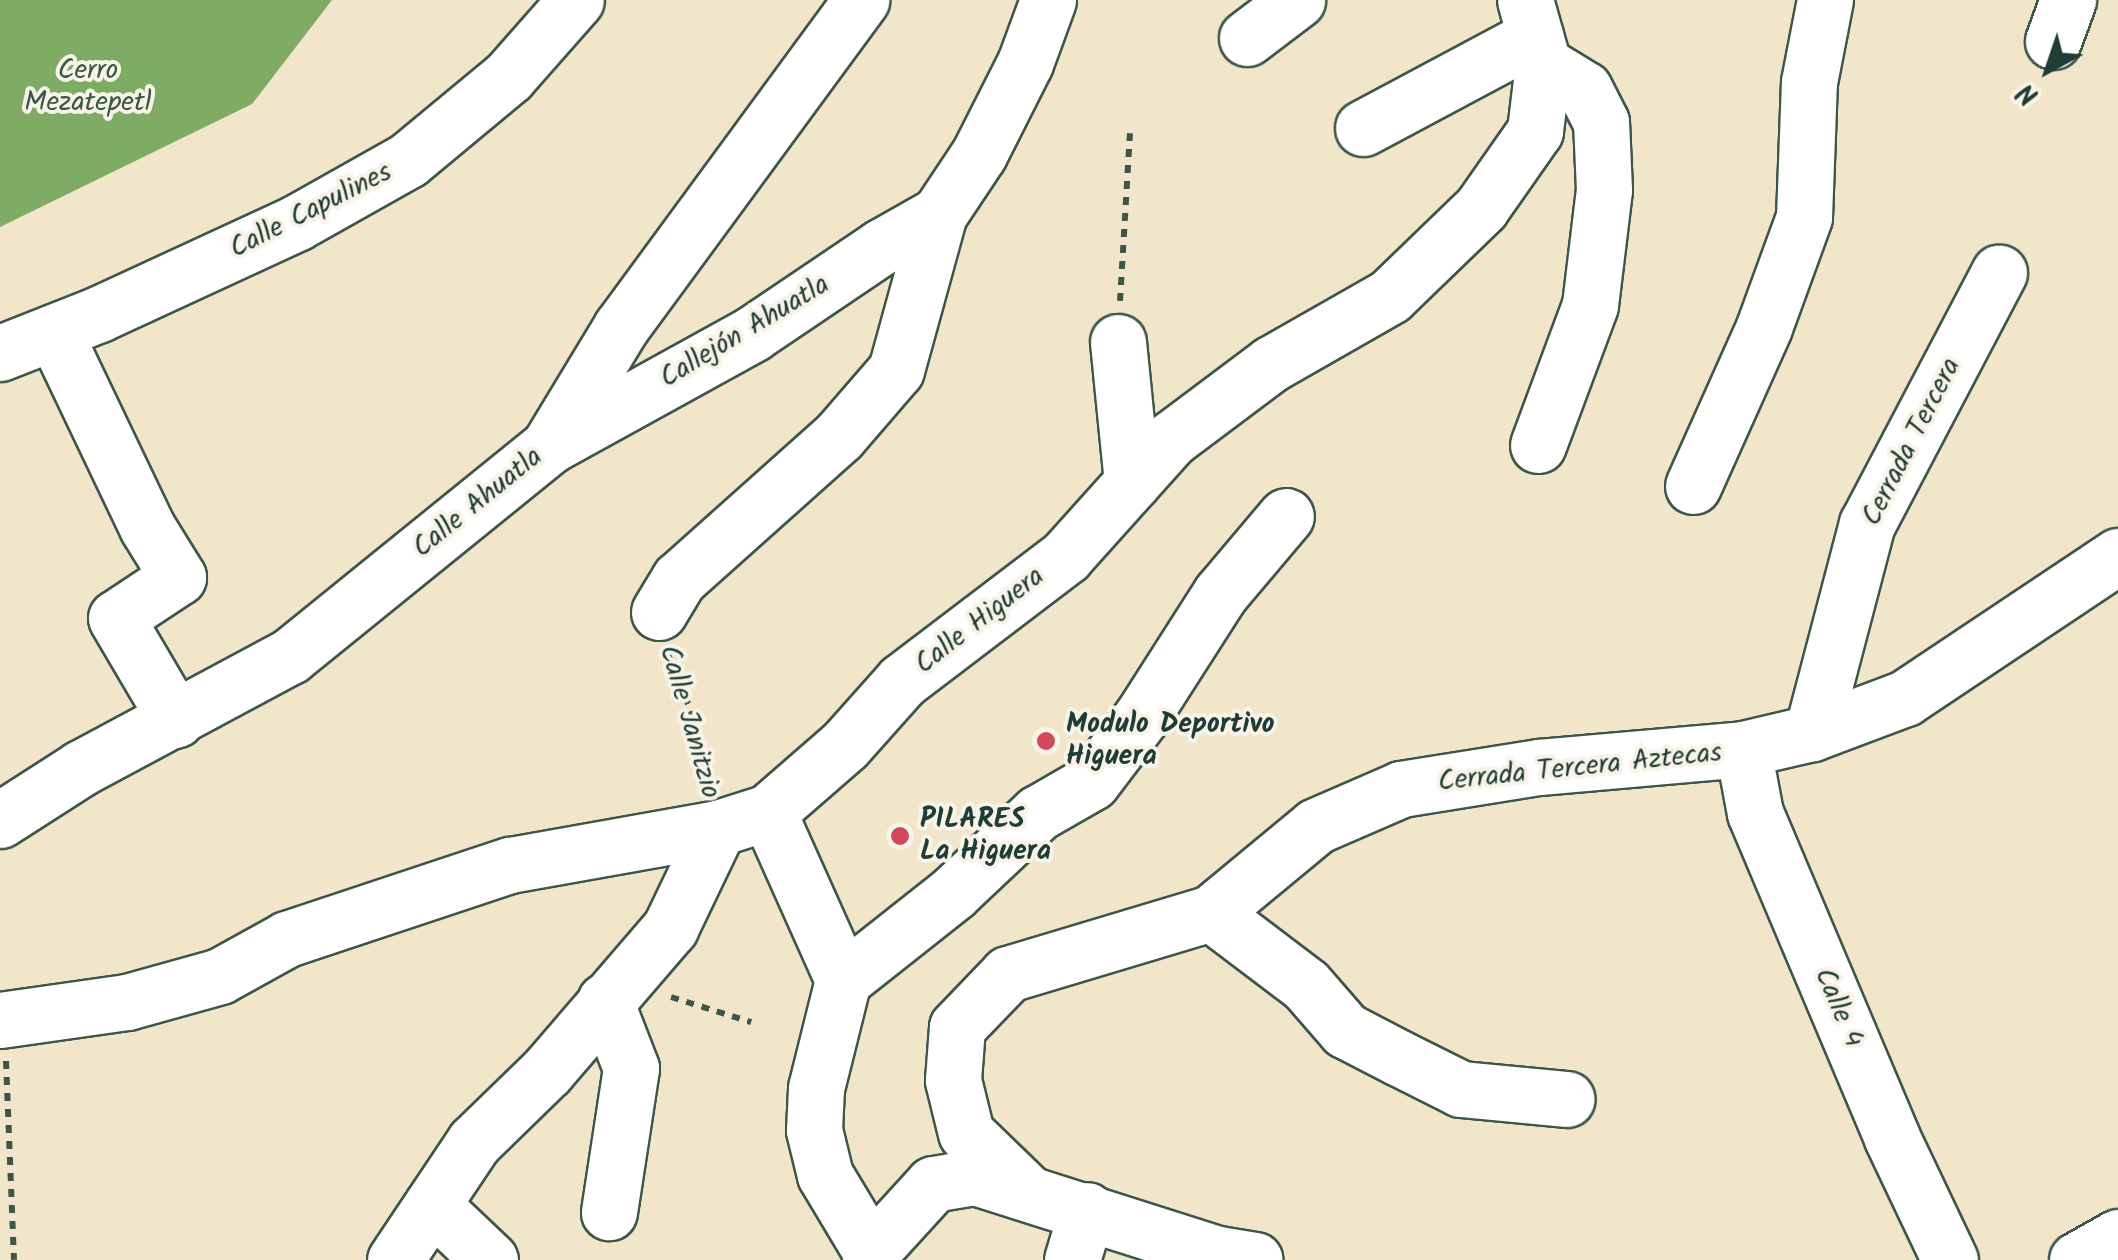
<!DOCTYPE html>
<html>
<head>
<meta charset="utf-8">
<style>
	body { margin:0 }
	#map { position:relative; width:2118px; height:1260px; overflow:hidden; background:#f1e5ca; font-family:Kalam,sans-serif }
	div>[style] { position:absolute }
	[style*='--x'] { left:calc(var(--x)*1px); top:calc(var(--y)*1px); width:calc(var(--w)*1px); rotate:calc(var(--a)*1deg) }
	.forest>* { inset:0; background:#7fac64 }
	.path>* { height:6px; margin-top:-3px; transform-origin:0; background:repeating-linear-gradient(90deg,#3e564a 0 8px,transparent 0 16px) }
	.roads { filter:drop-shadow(2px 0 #3e564a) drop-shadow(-2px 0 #3e564a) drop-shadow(0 2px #3e564a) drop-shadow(0 -2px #3e564a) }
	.minor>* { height:55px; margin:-27.5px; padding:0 27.5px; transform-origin:27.5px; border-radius:27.5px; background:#fff }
	.dots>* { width:28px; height:28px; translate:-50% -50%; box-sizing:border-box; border:5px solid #f7f3e8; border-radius:50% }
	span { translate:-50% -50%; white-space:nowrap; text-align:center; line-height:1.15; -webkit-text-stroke:8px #f7f3e8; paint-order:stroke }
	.park-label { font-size:28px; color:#395940 }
	.street-label { font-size:28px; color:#1f3d34 }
	.poi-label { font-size:28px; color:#1f3d34; font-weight:700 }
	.left { translate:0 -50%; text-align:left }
	.north { position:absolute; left:1998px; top:20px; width:100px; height:100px; -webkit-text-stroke:8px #f7f3e8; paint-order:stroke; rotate:220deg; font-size:28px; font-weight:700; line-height:40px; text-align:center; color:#1f3d34 }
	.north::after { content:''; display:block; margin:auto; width:35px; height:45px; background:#1f3d34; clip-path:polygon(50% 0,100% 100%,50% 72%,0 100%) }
</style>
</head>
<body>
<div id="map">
	<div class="forest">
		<div style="clip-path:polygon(0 0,332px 0,252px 104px,0 227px)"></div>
	</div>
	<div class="path">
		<div style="--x:1120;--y:301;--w:168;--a:-86.6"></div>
		<div style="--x:667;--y:652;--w:64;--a:67.9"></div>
		<div style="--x:691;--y:711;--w:74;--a:76.7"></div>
		<div style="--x:671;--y:997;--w:84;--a:17.4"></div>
		<div style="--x:6;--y:1061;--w:199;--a:87.7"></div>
	</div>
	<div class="roads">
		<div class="minor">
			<div style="--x:1247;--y:38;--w:63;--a:-37.2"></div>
			<div style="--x:2053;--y:41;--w:44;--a:-69.9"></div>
			<div style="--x:1363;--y:128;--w:195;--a:-28.1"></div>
			<div style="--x:54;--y:332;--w:216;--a:64.5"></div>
			<div style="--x:147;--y:527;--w:59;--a:58.2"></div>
			<div style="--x:178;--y:577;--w:74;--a:146.5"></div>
			<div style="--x:116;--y:618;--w:118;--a:59.5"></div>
			<div style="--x:1118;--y:342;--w:141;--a:84.3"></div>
			<div style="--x:0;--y:353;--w:106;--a:-21.5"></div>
			<div style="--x:99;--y:314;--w:217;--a:-24.8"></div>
			<div style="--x:296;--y:223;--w:129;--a:-29.4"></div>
			<div style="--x:408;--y:160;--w:131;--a:-39.7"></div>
			<div style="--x:509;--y:76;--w:101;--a:-48.6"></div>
			<div style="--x:551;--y:445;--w:230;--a:-28.9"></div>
			<div style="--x:752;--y:334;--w:156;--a:-34"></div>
			<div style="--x:881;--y:247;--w:67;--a:-29.6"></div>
			<div style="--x:1538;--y:445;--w:149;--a:-69.6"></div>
			<div style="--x:1590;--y:305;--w:116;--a:-83.1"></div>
			<div style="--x:1604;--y:190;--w:68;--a:-92.5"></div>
			<div style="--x:1601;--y:122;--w:37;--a:-117"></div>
			<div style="--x:1584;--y:89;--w:48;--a:-148.6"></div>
			<div style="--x:1693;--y:486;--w:174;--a:-65.9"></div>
			<div style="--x:1764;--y:327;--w:117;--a:-70"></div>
			<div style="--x:1804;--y:217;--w:135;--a:-87.9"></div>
			<div style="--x:1809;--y:82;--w:84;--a:-79"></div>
			<div style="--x:659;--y:612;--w:39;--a:-59"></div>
			<div style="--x:679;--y:579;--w:215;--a:-41.8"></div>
			<div style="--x:839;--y:436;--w:87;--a:-49.2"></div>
			<div style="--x:896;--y:370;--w:162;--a:-74.6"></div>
			<div style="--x:939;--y:214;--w:72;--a:-56.3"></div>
			<div style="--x:979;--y:154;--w:102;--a:-63.2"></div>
			<div style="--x:1025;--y:63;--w:67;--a:-69.9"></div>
			<div style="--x:1812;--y:733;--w:216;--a:-75.3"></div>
			<div style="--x:1867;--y:524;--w:284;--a:-62.3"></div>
			<div style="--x:1743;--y:749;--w:65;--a:79.4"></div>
			<div style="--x:1755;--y:813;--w:353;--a:67.1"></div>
			<div style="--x:1892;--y:1138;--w:135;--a:64.6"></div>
			<div style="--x:768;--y:812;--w:184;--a:65.9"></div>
			<div style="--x:843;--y:980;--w:111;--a:104"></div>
			<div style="--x:816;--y:1088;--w:42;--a:92.7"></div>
			<div style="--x:814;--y:1130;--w:46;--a:76.3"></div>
			<div style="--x:825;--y:1175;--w:90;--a:59.1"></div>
			<div style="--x:0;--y:820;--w:96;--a:-32.7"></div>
			<div style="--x:81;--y:768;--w:237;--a:-28.2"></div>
			<div style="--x:290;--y:656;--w:333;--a:-39"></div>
			<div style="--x:549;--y:446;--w:139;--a:-58.8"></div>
			<div style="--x:621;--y:327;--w:406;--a:-53.7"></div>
			<div style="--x:1211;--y:913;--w:119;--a:37.2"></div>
			<div style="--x:1306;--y:985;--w:60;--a:49.1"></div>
			<div style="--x:1345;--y:1030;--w:61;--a:27.4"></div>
			<div style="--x:1399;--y:1058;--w:69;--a:26.6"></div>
			<div style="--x:1461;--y:1089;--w:106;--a:5.4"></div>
			<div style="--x:843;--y:980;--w:140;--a:-38.3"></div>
			<div style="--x:953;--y:893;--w:117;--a:-43.3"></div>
			<div style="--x:1038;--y:813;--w:62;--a:-29.9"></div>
			<div style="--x:1092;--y:782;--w:83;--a:-52.9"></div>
			<div style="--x:1142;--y:716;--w:145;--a:-57.4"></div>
			<div style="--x:1220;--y:594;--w:102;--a:-49.8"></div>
			<div style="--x:605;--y:1001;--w:72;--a:68.8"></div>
			<div style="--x:631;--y:1068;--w:146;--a:98.7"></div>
			<div style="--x:0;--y:1020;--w:128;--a:-8.1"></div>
			<div style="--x:127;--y:1002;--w:97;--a:-15.6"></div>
			<div style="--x:220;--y:976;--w:77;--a:-28.9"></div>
			<div style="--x:287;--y:939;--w:235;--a:-18.4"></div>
			<div style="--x:510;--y:865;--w:211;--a:-10.1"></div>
			<div style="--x:718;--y:828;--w:52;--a:-17.7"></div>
			<div style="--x:768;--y:812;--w:102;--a:-41"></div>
			<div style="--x:845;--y:745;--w:86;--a:-48.3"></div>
			<div style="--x:902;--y:681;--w:206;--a:-37.3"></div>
			<div style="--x:1066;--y:556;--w:157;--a:-48.1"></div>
			<div style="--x:1171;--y:439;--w:125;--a:-36.9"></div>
			<div style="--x:1271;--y:364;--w:137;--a:-29.7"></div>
			<div style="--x:1390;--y:296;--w:127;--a:-44"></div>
			<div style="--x:1481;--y:208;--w:94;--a:-55"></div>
			<div style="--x:1535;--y:131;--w:67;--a:-83.2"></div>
			<div style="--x:1543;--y:64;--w:66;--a:-105.7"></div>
			<div style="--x:1028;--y:1193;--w:86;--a:-135.9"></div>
			<div style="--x:966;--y:1133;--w:55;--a:-103.8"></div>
			<div style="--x:953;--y:1080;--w:53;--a:-85.7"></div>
			<div style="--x:957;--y:1027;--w:74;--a:-46.1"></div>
			<div style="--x:1008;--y:974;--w:212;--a:-16.7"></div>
			<div style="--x:1211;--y:913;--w:136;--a:-39.6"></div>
			<div style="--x:1316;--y:826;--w:93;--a:-23.5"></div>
			<div style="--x:1401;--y:789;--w:140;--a:-9.1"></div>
			<div style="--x:1539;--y:767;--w:205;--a:-5"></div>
			<div style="--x:1743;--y:749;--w:71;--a:-13.1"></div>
			<div style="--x:1812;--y:733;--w:99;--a:-20.6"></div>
			<div style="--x:1905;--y:698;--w:256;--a:-33.7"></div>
			<div style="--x:432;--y:1205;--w:80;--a:43.5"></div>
			<div style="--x:395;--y:1260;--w:142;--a:-56.2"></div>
			<div style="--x:474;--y:1142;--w:102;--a:-44.2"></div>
			<div style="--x:547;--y:1071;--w:189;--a:-49.3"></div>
			<div style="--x:670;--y:928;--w:111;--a:-64.4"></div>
			<div style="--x:870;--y:1260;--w:8;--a:-83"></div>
			<div style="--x:871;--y:1252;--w:92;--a:-47.6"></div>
			<div style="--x:933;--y:1184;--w:43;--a:-9.5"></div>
			<div style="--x:975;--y:1177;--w:255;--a:17.6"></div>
			<div style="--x:1218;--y:1254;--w:37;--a:9"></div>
			<div style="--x:1072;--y:1260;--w:52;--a:-73.3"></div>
			<div style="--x:2077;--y:1260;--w:47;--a:-29.3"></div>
		</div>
	</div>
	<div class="dots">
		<div style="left:1046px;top:741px;background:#d1495b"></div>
		<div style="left:900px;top:836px;background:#d1495b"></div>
	</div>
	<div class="park-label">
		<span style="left:88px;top:87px">Cerro<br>Mezatepetl</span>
	</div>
	<div class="street-label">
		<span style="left:311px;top:211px;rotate:-27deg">Calle Capulines</span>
		<span style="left:745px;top:332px;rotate:-31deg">Callejón Ahuatla</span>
		<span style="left:1912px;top:442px;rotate:-63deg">Cerrada Tercera</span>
		<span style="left:478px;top:503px;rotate:-39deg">Calle Ahuatla</span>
		<span style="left:980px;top:621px;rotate:-38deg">Calle Higuera</span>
		<span style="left:689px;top:722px;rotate:74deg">Calle Janitzio</span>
		<span style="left:1580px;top:768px;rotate:-6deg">Cerrada Tercera Aztecas</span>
		<span style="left:1838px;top:1008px;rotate:67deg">Calle 4</span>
	</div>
	<div class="poi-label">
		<span class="left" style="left:1066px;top:741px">Modulo Deportivo<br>Higuera</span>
		<span class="left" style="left:920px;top:836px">PILARES<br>La Higuera</span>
	</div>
	<div class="north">N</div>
</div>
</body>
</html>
